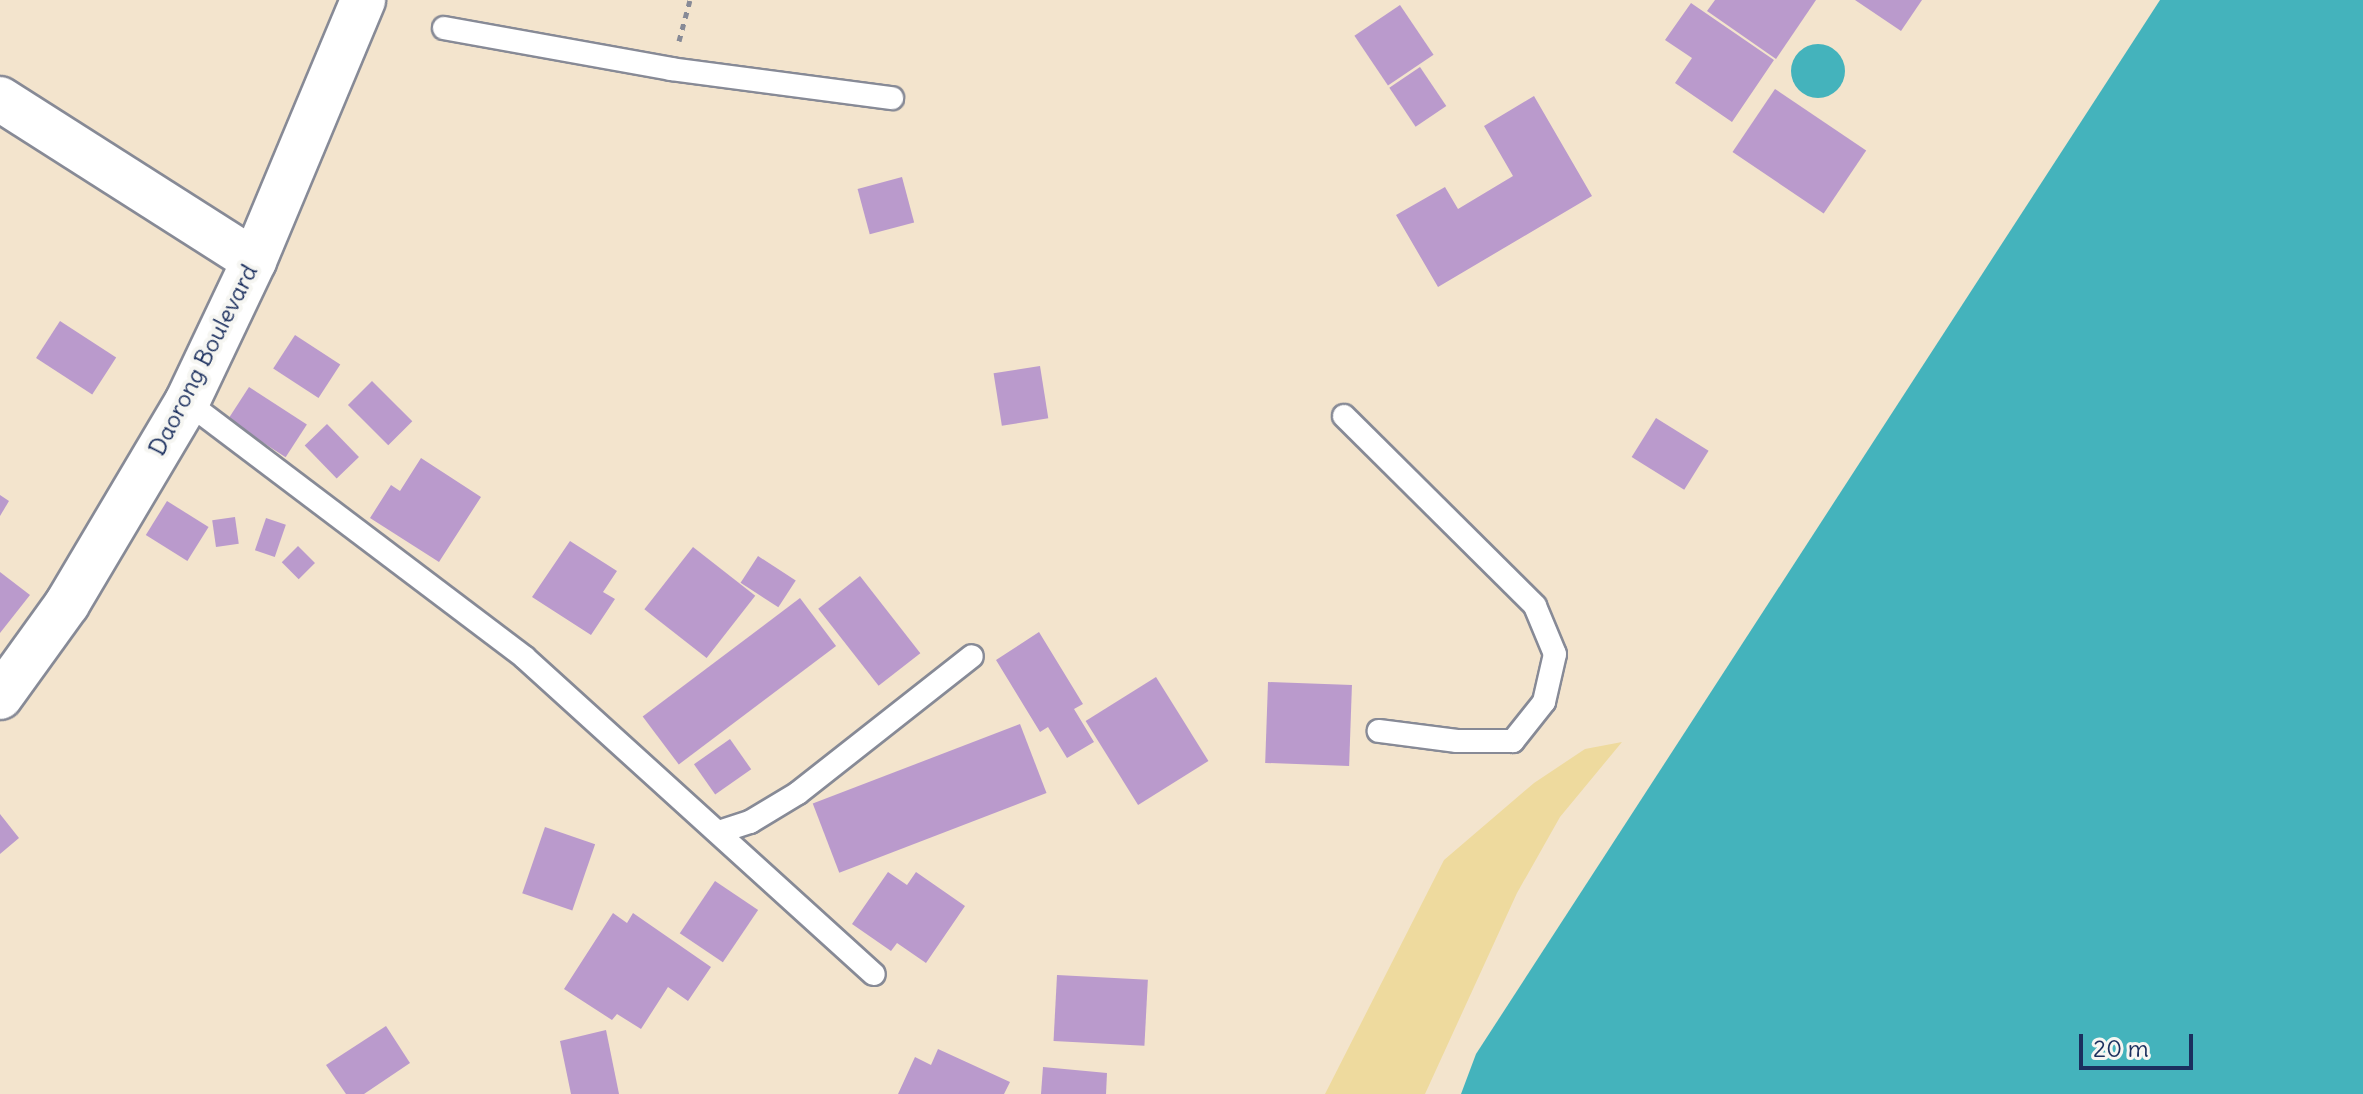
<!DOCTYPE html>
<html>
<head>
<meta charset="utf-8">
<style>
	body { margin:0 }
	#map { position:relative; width:2363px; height:1094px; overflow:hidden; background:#f3e4cd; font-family:Delius,sans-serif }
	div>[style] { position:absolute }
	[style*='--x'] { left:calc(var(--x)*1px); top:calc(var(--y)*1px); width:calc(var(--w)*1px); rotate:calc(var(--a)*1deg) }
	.sand>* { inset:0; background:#eeda9e }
	.water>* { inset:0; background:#44b3bc }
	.round { border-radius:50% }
	.building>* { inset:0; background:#ba9acc; transform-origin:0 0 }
	.path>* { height:5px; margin-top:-2.5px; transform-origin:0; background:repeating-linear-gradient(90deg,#878a96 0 6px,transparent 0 12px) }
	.roads { filter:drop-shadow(2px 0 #878a96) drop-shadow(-2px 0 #878a96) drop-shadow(0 2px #878a96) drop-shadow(0 -2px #878a96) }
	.service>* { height:22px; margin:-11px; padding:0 11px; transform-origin:11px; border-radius:11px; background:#fff }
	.minor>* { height:44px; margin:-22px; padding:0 22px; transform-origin:22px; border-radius:22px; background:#fff }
	.tertiary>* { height:44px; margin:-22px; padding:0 22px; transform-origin:22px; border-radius:22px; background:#fff }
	span { translate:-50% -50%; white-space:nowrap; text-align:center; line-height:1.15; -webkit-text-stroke:8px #f6f6f2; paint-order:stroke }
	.street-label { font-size:24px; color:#1b2f5e }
	.scale { position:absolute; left:2079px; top:1034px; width:114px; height:36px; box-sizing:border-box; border:4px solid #1b2f5e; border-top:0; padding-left:10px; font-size:24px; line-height:28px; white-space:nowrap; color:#1b2f5e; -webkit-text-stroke:6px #f6f6f2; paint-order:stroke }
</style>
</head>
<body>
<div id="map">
	<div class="sand">
		<div style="clip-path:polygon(1622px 742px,1560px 817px,1517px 893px,1425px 1094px,1325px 1094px,1444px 860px,1534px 783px,1585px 749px)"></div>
	</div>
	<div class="water">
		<div style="clip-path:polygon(2160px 0,2363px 0,2363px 1094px,1461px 1094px,1476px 1054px)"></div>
		<div class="round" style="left:1791px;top:44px;width:54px;height:54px"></div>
	</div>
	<div class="building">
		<div style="clip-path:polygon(1715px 0,1816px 0,1776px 59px,1707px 11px)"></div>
		<div style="clip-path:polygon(1855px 0,1922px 0,1901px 31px)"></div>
		<div style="clip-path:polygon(1691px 3px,1774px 60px,1732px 122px,1675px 83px,1692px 58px,1665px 40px)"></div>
		<div style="left:1400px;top:5px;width:60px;height:55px;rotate:56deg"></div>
		<div style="left:1420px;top:67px;width:47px;height:37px;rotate:56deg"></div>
		<div style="left:1775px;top:89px;width:110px;height:76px;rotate:34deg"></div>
		<div style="clip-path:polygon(1534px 96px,1592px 196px,1438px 287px,1396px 215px,1445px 187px,1458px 209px,1513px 176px,1484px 126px)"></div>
		<div style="left:902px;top:177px;width:47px;height:46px;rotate:75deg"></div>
		<div style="left:60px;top:321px;width:67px;height:44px;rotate:33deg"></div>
		<div style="left:295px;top:335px;width:54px;height:40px;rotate:33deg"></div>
		<div style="left:1040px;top:366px;width:53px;height:47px;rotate:81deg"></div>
		<div style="left:372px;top:381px;width:57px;height:34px;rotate:45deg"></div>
		<div style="left:249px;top:387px;width:69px;height:39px;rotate:33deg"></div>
		<div style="left:1656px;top:418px;width:62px;height:46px;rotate:32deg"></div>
		<div style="left:327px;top:424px;width:46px;height:31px;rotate:46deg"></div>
		<div style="clip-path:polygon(421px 458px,481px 497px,439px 562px,370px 518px,391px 485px,400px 491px)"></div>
		<div style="clip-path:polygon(0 495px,9px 501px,0 516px)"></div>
		<div style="left:167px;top:501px;width:49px;height:40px;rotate:32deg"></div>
		<div style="left:235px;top:517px;width:27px;height:23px;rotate:82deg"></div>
		<div style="left:266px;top:518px;width:21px;height:34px;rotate:19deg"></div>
		<div style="clip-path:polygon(570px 541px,617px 571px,603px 592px,615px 599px,591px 635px,532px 597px)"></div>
		<div style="left:298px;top:546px;width:24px;height:23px;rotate:45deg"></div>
		<div style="left:693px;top:547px;width:79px;height:79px;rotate:38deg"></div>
		<div style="left:758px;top:556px;width:45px;height:32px;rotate:33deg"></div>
		<div style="clip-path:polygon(0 572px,30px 595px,0 633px)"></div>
		<div style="left:860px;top:576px;width:98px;height:53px;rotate:52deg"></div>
		<div style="left:800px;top:598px;width:60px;height:197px;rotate:53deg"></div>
		<div style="clip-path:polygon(1039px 632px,1083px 704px,1074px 709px,1094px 742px,1067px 758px,1048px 727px,1040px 732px,996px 660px)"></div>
		<div style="left:1156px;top:677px;width:99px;height:83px;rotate:58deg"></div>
		<div style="left:1268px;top:682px;width:84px;height:81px;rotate:2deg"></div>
		<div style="left:1020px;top:724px;width:74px;height:222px;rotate:69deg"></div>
		<div style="left:730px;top:739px;width:37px;height:44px;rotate:55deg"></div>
		<div style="clip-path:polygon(0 814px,19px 838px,0 854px)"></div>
		<div style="left:545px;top:827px;width:53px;height:70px;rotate:19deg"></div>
		<div style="clip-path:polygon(888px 872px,907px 885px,916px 872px,965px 906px,926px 963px,897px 943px,891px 951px,852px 924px)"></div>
		<div style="left:715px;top:881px;width:52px;height:63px;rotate:34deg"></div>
		<div style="clip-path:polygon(613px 913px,627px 923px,633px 913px,711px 967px,688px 1001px,668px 987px,641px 1029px,617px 1014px,612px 1020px,564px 989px)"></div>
		<div style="left:1057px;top:975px;width:91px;height:66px;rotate:3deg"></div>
		<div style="clip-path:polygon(386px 1026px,410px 1063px,364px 1094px,346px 1094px,326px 1065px)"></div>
		<div style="clip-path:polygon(606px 1030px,619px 1094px,571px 1094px,560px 1041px)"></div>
		<div style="clip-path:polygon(938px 1049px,1010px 1082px,1004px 1094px,898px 1094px,915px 1057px,931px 1065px)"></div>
		<div style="clip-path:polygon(1043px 1067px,1107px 1073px,1106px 1094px,1041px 1094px)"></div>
	</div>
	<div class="path">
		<div style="--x:679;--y:41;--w:42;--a:-75"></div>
	</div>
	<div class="roads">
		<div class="service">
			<div style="--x:444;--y:28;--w:231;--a:10.2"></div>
			<div style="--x:671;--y:69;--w:223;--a:7.5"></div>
			<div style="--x:187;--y:402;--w:423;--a:37.1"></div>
			<div style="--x:524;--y:657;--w:472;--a:42.2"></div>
			<div style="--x:1344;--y:416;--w:269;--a:44.8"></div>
			<div style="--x:1535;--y:606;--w:52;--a:67.4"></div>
			<div style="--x:1555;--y:654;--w:49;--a:102.9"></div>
			<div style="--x:1544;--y:702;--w:50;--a:128.5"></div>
			<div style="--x:1513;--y:741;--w:56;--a:180"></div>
			<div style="--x:1457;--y:741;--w:79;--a:-172.7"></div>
			<div style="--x:719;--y:832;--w:33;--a:-18"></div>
			<div style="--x:750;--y:822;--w:56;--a:-31.1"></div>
			<div style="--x:798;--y:793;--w:221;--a:-38.2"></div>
		</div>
		<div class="minor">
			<div style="--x:0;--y:99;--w:301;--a:32.5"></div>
		</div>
		<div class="tertiary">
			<div style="--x:0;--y:697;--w:115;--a:-54.2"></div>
			<div style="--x:67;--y:604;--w:235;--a:-59.3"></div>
			<div style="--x:187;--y:402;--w:156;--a:-64.6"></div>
			<div style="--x:254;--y:261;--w:283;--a:-67.3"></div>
		</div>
	</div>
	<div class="street-label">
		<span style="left:203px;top:360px;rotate:-63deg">Daorong Boulevard</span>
	</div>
	<div class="scale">20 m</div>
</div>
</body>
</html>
